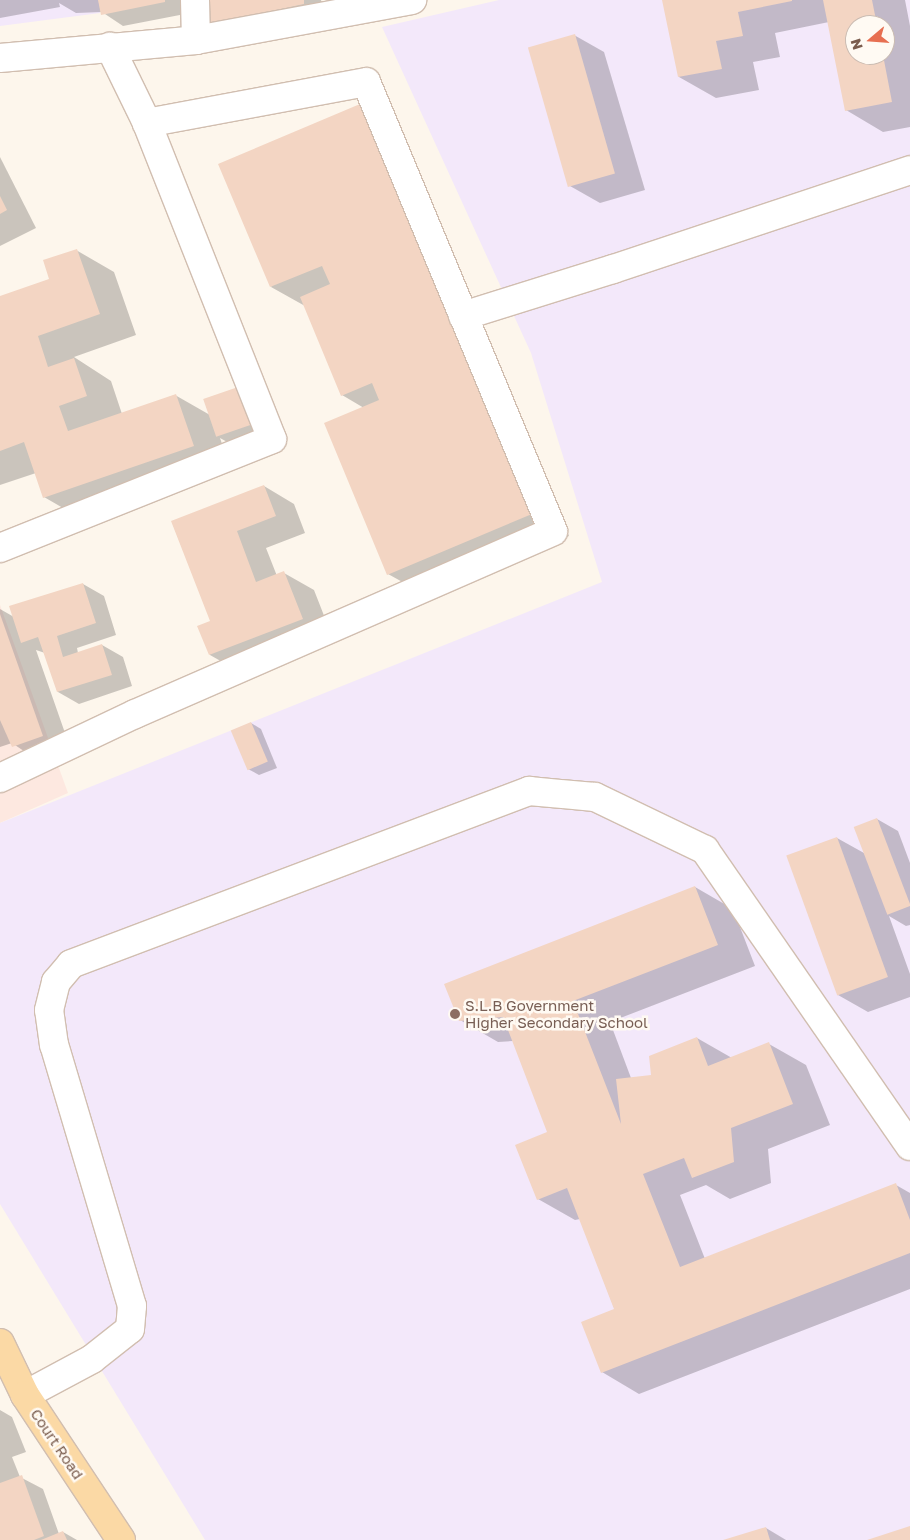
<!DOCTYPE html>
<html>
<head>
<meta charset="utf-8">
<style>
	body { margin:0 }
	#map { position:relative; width:910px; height:1540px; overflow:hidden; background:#fdf6ec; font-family:"Golos Text",sans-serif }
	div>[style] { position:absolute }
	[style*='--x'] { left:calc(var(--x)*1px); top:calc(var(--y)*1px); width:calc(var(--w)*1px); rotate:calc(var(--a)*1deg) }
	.commercial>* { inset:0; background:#fde8e0 }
	.education>* { inset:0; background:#f3e8fa }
	.shadow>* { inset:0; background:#0003 }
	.building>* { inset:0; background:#f3d5c3; transform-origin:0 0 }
	.roads { filter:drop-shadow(1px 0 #d1beb0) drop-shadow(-1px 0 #d1beb0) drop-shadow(0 1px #d1beb0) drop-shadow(0 -1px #d1beb0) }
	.minor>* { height:28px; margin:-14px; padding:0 14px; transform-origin:14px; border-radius:14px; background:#fff }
	.major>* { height:28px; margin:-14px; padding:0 14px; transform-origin:14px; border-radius:14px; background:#fbd9a5 }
	.dots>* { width:14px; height:14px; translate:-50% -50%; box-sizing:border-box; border:2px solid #fffaf3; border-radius:50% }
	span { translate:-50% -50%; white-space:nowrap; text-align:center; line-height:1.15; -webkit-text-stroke:5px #fffaf3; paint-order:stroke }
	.education-label { font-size:15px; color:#785e54 }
	.left { translate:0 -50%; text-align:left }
	.street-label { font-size:15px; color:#7a5c4d }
	.north { position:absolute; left:845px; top:15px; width:50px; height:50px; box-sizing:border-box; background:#fffaf3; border:1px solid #cabbb1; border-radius:50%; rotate:252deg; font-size:14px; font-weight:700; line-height:20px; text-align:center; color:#7a5c4d }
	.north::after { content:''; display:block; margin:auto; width:18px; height:22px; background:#e76f51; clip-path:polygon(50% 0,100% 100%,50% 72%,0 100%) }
</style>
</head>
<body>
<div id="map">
	<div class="commercial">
		<div style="clip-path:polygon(0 605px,68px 793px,0 823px)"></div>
	</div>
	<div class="education">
		<div style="clip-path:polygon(0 0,99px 0,100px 13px,0 26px)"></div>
		<div style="clip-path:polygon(evenodd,499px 0,910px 0,910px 1540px,205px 1540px,0 1204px,0 823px,602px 582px,531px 353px,382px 27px,499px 0,855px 25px,885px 25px,885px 55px,855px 55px,855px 25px)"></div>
	</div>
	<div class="shadow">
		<div style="clip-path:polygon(0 0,182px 0,185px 14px,123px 26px,102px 12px,76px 13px,59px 3px,60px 7px,0 18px)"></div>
		<div style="clip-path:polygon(206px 0,321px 0,325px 15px,231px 35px)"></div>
		<div style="clip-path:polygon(evenodd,664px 0,905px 0,910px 26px,910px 127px,883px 132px,846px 110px,829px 22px,775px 33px,780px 57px,753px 62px,759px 90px,716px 98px,679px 77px,664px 0,855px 25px,885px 25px,885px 55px,855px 55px,855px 25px)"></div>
		<div style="clip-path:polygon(574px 35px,604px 52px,645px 190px,600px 203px,570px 186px)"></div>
		<div style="clip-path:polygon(360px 106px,398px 127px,569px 536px,426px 595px,388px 574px,364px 408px,342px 395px,305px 306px,271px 287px)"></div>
		<div style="clip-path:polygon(0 157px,36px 228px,0 246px)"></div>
		<div style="clip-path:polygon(76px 250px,114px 272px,136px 335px,74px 357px,111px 381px,122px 414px,175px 395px,210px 415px,205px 400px,274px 436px,238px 448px,220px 438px,230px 467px,82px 519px,44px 497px,36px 473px,0 485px,0 297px,51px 279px)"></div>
		<div style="clip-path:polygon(264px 486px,294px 504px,305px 533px,266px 548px,277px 576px,284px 573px,314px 590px,332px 636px,240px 672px,210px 655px,211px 621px,172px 522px)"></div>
		<div style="clip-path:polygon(83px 584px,104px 596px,116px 635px,77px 648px,78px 653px,102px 645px,123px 657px,132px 686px,79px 704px,58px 692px,45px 653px,36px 650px,72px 753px,43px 764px,12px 743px,0 747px,0 609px,14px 617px)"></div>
		<div style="clip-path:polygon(251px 723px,261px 729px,277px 768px,259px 775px,248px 769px)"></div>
		<div style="clip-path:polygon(877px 819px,898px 831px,910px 863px,910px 925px,906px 926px,889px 916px,910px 974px,910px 997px,868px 1012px,838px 995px,837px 838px,864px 853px)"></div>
		<div style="clip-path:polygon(695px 887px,733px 909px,755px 966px,610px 1022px,631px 1078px,652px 1076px,697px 1038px,732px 1058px,769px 1044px,806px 1065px,830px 1125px,768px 1149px,771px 1183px,730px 1199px,706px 1185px,680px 1195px,705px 1259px,896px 1185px,910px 1193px,910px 1289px,639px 1394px,602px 1372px,615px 1310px,580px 1219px,575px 1220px,538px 1199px,549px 1133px,513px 1041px,498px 1042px,460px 1020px)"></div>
		<div style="clip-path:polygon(0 1410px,12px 1417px,26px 1452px,12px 1457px,20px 1477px,43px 1489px,59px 1534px,63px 1532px,77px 1540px,0 1540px)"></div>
		<div style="clip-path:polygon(766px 1528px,786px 1540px,726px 1540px)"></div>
	</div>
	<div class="building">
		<div style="clip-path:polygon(98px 0,165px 0,165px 2px,101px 15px)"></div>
		<div style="clip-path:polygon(205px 0,304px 0,304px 4px,210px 24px)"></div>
		<div style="clip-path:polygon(662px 0,792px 0,792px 1px,738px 12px,743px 36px,716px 41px,722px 69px,678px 77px)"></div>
		<div style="clip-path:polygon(823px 0,872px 0,877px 25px,855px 25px,855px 55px,883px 55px,892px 102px,845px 111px)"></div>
		<div style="left:575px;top:34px;width:145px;height:49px;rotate:74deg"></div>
		<div style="clip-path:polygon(360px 104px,532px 514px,387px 575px,324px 423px,379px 400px,372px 383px,341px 396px,300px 297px,330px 284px,322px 266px,270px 287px,218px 164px)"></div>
		<div style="clip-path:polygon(0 196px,7px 210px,0 214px)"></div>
		<div style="clip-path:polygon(77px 249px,100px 314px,38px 336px,48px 367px,74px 358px,87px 396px,59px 406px,68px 431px,176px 394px,194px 446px,43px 498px,24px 442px,0 451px,0 296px,49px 279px,43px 260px)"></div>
		<div style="left:241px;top:386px;width:40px;height:40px;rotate:71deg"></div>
		<div style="clip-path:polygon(264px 485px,276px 516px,237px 531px,256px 582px,284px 571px,303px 619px,209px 655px,197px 626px,210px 621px,171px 521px)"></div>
		<div style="clip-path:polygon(83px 583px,96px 623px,57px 636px,63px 657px,102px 644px,112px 675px,57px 692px,38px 637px,21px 643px,9px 606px)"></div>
		<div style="clip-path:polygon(0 614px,43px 736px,12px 747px,0 720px)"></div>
		<div style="left:251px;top:722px;width:43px;height:22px;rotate:67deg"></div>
		<div style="left:877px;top:818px;width:94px;height:25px;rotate:69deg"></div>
		<div style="left:837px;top:837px;width:149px;height:54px;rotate:70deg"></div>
		<div style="clip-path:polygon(695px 886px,718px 945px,573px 1001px,621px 1124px,616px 1079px,651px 1075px,649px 1056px,697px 1037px,708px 1066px,769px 1042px,793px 1104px,731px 1128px,734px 1162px,692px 1178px,684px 1158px,643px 1174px,680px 1267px,896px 1183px,910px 1220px,910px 1253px,601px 1373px,581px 1322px,614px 1309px,567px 1188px,537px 1200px,515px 1145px,547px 1132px,503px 1017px,459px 1021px,444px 984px)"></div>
		<div style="clip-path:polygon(22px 1475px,44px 1536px,34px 1540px,0 1540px,0 1483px)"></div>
		<div style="clip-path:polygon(910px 1526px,910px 1540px,867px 1540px)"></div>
		<div style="clip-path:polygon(766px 1527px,770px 1540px,723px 1540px)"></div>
		<div style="clip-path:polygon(63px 1531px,67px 1540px,41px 1540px)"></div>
	</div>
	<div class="roads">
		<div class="minor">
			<div style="--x:195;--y:0;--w:40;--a:88.6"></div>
			<div style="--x:0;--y:58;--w:197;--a:-5.2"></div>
			<div style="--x:196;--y:40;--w:220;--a:-10.5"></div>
			<div style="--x:463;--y:316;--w:157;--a:-17.4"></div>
			<div style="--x:613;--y:269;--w:313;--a:-18.4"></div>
			<div style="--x:0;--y:548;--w:293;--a:-21.8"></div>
			<div style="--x:272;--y:439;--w:340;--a:-111.6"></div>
			<div style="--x:147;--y:123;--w:85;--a:-116"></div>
			<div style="--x:0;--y:778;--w:149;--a:-25.4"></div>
			<div style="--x:135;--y:714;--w:456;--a:-23.6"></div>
			<div style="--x:553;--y:531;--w:486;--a:-112.6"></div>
			<div style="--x:366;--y:82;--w:223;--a:169.4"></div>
			<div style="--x:25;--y:1395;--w:76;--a:-28.2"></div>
			<div style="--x:92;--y:1359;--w:48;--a:-38.3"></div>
			<div style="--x:130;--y:1329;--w:23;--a:-85"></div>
			<div style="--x:132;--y:1306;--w:272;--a:-106.6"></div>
			<div style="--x:54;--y:1045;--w:35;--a:-98"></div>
			<div style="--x:49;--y:1010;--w:29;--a:-76"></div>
			<div style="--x:56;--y:982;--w:23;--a:-50"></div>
			<div style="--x:71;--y:964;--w:490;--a:-20.7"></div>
			<div style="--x:529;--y:791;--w:66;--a:5.2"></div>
			<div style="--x:595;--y:797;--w:122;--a:25.7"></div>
			<div style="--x:705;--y:850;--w:360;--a:55.3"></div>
		</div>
		<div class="major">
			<div style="--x:0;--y:1343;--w:58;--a:64.3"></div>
			<div style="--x:25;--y:1395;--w:174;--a:56.5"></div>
		</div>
	</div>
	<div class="dots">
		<div style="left:455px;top:1014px;background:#8d6e63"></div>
	</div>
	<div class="education-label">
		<span class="left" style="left:465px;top:1014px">S.L.B Government<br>Higher Secondary School</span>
	</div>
	<div class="street-label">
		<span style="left:57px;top:1444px;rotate:56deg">Court Road</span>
	</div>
	<div class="north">N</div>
</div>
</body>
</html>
